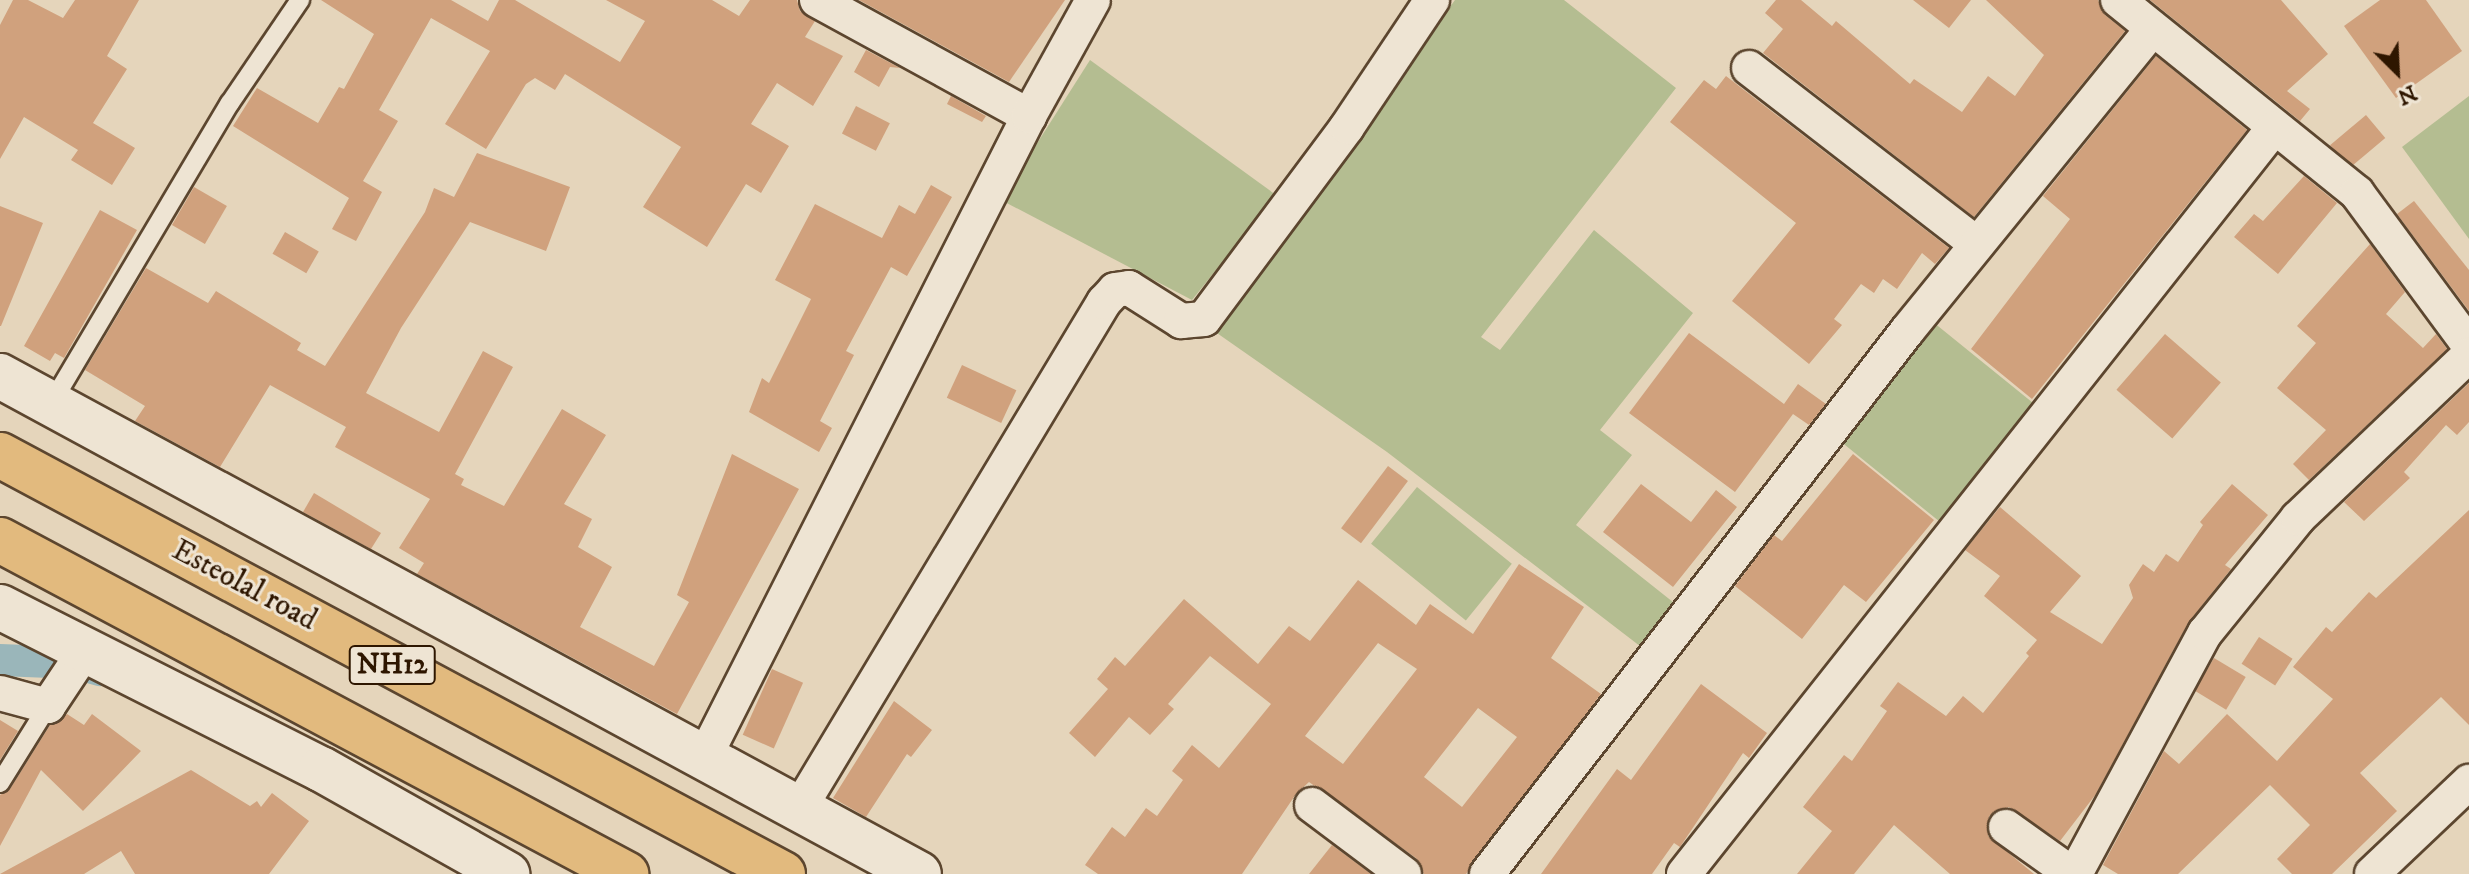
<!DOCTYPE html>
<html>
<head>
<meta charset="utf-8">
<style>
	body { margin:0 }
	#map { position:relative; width:2469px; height:874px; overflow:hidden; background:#e5d5bb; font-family:"IM FELL DW Pica",serif }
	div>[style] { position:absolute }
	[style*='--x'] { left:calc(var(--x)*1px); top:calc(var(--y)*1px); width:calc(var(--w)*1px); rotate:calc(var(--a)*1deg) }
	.green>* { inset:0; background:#b4bd91; transform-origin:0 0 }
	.canal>* { height:32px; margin:-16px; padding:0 16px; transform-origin:16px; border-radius:16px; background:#9ab6ba }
	.building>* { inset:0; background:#d0a17d; transform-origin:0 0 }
	.roads { filter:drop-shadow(2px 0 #5c462f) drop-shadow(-2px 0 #5c462f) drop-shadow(0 2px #5c462f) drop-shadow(0 -2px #5c462f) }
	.service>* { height:18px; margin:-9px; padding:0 9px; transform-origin:9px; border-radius:9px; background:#eee4d3 }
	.minor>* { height:34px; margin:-17px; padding:0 17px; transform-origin:17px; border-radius:17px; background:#eee4d3 }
	.tertiary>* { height:44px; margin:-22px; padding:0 22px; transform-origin:22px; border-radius:22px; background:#eee4d3 }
	.trunk>* { height:44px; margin:-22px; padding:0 22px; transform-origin:22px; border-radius:22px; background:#e2ba7e }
	span { translate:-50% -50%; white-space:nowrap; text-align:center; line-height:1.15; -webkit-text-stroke:6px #eee4d3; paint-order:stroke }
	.shield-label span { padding:2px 6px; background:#eee4d3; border:2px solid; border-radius:6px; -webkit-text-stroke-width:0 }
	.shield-label { font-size:28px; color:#2e1600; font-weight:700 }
	.street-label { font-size:30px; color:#2e1600 }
	.north { position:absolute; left:2357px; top:32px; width:80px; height:80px; -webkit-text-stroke:6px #eee4d3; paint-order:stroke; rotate:156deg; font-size:22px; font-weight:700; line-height:32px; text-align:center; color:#2e1600 }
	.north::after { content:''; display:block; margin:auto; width:28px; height:36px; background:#2e1600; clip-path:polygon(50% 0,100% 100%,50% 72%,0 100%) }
</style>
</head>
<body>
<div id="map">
	<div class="green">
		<div style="clip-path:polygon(1455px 0,1564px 0,1676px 88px,1481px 337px,1500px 350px,1594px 230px,1693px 313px,1600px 430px,1632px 455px,1576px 525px,1683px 610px,1649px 653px,1387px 452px,1214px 331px)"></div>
		<div style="clip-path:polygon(1090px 60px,1276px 195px,1192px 300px,1001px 200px)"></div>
		<div style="clip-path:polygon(2469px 96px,2469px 239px,2402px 147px)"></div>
		<div style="left:1933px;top:322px;width:135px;height:151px;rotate:39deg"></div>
		<div style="left:1417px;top:487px;width:122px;height:73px;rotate:39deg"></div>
	</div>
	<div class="canal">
		<div style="--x:0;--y:660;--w:75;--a:2.3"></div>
		<div style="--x:75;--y:663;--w:26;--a:16"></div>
	</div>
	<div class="building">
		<div style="clip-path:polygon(13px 0,28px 0,63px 18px,75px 0,139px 0,107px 56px,127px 69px,93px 123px,135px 148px,112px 185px,71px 160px,78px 150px,24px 117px,0 159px,0 25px)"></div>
		<div style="clip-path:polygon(321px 0,451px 0,488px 21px,499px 0,515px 0,620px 62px,645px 21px,606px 0,712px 0,739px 16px,750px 0,797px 0,800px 11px,815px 21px,805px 37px,843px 56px,813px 106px,777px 83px,751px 124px,789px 146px,761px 193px,746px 184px,707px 247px,643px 207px,681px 147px,565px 74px,555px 90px,535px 78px,526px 84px,486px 149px,445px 124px,490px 51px,431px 18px,379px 110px,398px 121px,363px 181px,382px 192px,356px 241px,332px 229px,349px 198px,233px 126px,257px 88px,318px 123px,339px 87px,344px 89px,374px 34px)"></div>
		<div style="clip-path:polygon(859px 0,1065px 0,1009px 82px)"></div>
		<div style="clip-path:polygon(1776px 0,1801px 0,1832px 26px,1836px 21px,1910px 84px,1914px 79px,1962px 112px,1988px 76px,2015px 96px,2044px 55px,1986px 0,2098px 0,2105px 15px,2125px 31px,1974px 217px,1763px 53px,1783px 29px,1765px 13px)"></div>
		<div style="clip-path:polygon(1913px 0,1971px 0,1949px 28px)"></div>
		<div style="clip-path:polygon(2150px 0,2281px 0,2328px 54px,2287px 91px,2310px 109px,2300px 121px)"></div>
		<div style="clip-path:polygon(2380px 0,2426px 0,2462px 51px,2396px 98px,2344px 26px)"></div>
		<div style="clip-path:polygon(866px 50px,900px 68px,890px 67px,879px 87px,854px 72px)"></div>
		<div style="clip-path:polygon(2156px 56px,2247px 130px,2032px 399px,1971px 349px,2070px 219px,2043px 196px)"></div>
		<div style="clip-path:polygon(1726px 76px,1949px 248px,1935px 264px,1922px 253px,1897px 289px,1883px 279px,1874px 293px,1861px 284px,1834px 319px,1842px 325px,1809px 364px,1732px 301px,1796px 223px,1670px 122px,1704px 80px,1716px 89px)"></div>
		<div style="clip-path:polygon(951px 96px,986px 116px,982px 122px,947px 104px)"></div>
		<div style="left:856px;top:106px;width:38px;height:31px;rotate:27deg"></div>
		<div style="left:2366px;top:115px;width:30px;height:47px;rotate:50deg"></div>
		<div style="clip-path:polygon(477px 153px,570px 187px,546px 251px,470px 222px,401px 328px,366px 393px,439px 432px,483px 351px,513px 367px,455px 474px,464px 479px,461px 485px,504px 506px,562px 409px,606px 435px,564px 504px,592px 519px,578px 547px,612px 567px,580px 627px,654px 666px,689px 602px,677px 595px,732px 454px,799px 489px,677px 714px,417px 574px,424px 563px,399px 548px,430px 499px,335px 447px,346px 427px,270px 385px,220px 467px,135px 421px,145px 406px,85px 370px,146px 268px,208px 303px,216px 291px,301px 343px,297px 350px,325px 366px,425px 212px,434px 188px,454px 197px)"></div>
		<div style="clip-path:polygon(2304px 176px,2337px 203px,2278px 274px,2234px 237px,2254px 214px,2263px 221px)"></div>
		<div style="clip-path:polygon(931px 185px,952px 197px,907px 276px,891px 267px,846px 351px,854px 355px,820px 421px,832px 428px,819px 452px,749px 412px,762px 378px,769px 383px,811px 299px,775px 280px,815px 204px,882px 238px,899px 205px,915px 214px)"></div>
		<div style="left:194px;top:187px;width:38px;height:44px;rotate:30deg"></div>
		<div style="clip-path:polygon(2414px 201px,2469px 270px,2469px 311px,2397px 214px)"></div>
		<div style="clip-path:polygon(0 206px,43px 223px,1px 326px,0 326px)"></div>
		<div style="clip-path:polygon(100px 210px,137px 230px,64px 358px,55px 353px,50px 361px,24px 346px)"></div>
		<div style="left:285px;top:232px;width:39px;height:25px;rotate:30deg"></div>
		<div style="clip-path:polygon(2370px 244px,2405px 292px,2386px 314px,2423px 348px,2436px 334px,2447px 349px,2309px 480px,2293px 464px,2326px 430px,2277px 388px,2316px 343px,2297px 326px)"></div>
		<div style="clip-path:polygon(1689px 333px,1784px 404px,1798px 384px,1826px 404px,1809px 425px,1793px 414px,1735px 492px,1629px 413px)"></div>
		<div style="left:2165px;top:334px;width:74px;height:74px;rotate:41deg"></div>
		<div style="left:962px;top:365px;width:60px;height:36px;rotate:25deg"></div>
		<div style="clip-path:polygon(2469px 383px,2469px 422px,2457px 435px,2446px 425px,2404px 472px,2410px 478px,2364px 521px,2344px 502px)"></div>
		<div style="clip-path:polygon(1853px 454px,1934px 520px,1866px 602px,1844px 585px,1802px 639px,1735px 586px,1774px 535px,1782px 541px)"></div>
		<div style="left:1388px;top:466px;width:25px;height:78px;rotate:37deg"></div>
		<div style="clip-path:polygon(1641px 484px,1691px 522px,1716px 490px,1737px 507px,1673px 587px,1603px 532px)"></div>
		<div style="clip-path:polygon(2232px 484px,2268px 515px,2225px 565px,2231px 569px,2188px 623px,2096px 794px,2060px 841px,2009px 807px,1989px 816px,1988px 836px,2034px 874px,1950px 874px,1894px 825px,1854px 874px,1797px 874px,1832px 831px,1803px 807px,1844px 755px,1852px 761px,1887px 711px,1880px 706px,1898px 682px,1946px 716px,1963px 696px,1983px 713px,2029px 656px,2026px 653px,2037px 640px,1984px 596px,2000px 576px,1965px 550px,2000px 507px,2081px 576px,2050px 612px,2102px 644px,2133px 598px,2129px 585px,2143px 564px,2154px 572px,2166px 554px,2178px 562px,2203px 525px,2200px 522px)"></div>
		<div style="clip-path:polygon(314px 493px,381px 533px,371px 549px,303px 512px)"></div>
		<div style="clip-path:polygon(2469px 510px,2469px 725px,2441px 697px,2360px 773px,2397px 811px,2332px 874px,2292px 874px,2277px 859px,2310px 825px,2270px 785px,2178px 874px,2118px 874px,2103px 865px,2164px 751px,2179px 764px,2227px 714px,2277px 761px,2333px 699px,2293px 667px,2326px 627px,2332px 632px,2369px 592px,2376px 598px)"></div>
		<div style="clip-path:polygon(evenodd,1519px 564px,1584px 607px,1551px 658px,1601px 694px,1466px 874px,1424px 874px,1416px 858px,1309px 782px,1296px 794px,1242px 874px,1098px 874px,1085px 865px,1112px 827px,1125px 837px,1146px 808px,1157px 816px,1183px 780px,1172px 771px,1192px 745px,1219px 768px,1271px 704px,1210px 656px,1168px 704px,1174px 709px,1150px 735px,1129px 717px,1095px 757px,1069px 733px,1108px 689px,1097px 679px,1115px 657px,1125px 666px,1184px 599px,1258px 664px,1289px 626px,1310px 641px,1358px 580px,1416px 625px,1430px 604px,1473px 634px,1519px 564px,1378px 643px,1417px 669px,1343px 764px,1305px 736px,1378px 643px,1519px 564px,1478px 708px,1517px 737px,1462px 807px,1424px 777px,1478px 708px)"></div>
		<div style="left:2259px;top:637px;width:40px;height:32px;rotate:33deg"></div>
		<div style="left:2214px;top:658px;width:37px;height:38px;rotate:31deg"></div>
		<div style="left:772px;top:669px;width:34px;height:72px;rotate:24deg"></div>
		<div style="clip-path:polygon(1701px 684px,1767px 733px,1749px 758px,1743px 753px,1680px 847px,1674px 843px,1652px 874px,1541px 874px,1617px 769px,1631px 780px)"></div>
		<div style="clip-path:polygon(894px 701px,932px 730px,911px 757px,907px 754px,866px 817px,833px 798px)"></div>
		<div style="clip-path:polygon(67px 714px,84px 725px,92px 714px,141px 751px,83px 811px,41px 770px,0 846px,0 795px,10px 789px,50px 725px)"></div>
		<div style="clip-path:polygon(0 720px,18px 731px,0 760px)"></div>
		<div style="clip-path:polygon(191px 770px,250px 806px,257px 801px,261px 807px,272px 793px,309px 821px,269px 874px,135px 874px,121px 851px,84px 874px,0 874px)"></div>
		<div style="clip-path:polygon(1332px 845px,1371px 874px,1309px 874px)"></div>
	</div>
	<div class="roads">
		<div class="service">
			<div style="--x:51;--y:404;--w:350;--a:-59.3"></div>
			<div style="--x:230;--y:103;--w:125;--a:-55.8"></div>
			<div style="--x:0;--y:783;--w:91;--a:-58.1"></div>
		</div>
		<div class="minor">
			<div style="--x:817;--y:0;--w:242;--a:28.7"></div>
			<div style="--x:2118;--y:0;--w:307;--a:38.9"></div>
			<div style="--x:2357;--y:193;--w:189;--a:53.6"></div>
			<div style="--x:1749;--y:68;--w:288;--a:37.7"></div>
			<div style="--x:0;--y:693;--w:50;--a:15.2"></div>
			<div style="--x:48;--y:706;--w:65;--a:-56.3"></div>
			<div style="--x:704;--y:758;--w:720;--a:-63.15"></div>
			<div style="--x:1029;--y:116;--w:132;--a:-61.1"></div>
			<div style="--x:1312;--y:805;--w:115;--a:36.9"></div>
			<div style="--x:799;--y:809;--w:592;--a:-58.97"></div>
			<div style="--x:1104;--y:302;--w:16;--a:-47"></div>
			<div style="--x:1115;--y:290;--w:14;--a:-8"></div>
			<div style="--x:1129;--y:288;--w:62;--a:32.4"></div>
			<div style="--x:1181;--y:321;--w:23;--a:-5"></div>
			<div style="--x:1204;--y:319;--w:239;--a:-53.3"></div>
			<div style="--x:1347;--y:127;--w:153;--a:-56.2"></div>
			<div style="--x:2006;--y:827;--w:81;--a:35.5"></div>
			<div style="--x:1487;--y:874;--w:686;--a:-52.28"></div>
			<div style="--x:1907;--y:331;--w:389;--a:-50.9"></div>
			<div style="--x:1684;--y:874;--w:950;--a:-51.67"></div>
			<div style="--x:2075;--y:874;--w:274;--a:-61.7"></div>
			<div style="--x:2205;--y:633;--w:148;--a:-51"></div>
			<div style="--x:2298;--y:518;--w:236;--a:-43.6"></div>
			<div style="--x:2372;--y:874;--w:134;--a:-43.5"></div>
		</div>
		<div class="tertiary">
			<div style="--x:0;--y:376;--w:1045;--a:28.45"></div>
			<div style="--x:0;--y:607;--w:360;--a:26.8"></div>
			<div style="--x:321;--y:769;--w:214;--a:29.4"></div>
		</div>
		<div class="trunk">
			<div style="--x:0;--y:455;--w:888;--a:28.15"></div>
			<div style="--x:0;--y:540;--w:710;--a:28.08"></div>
		</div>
	</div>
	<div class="shield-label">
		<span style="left:392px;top:665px">NH12</span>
	</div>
	<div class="street-label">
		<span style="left:244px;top:586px;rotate:28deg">Esteolal road</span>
	</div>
	<div class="north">N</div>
</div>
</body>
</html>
